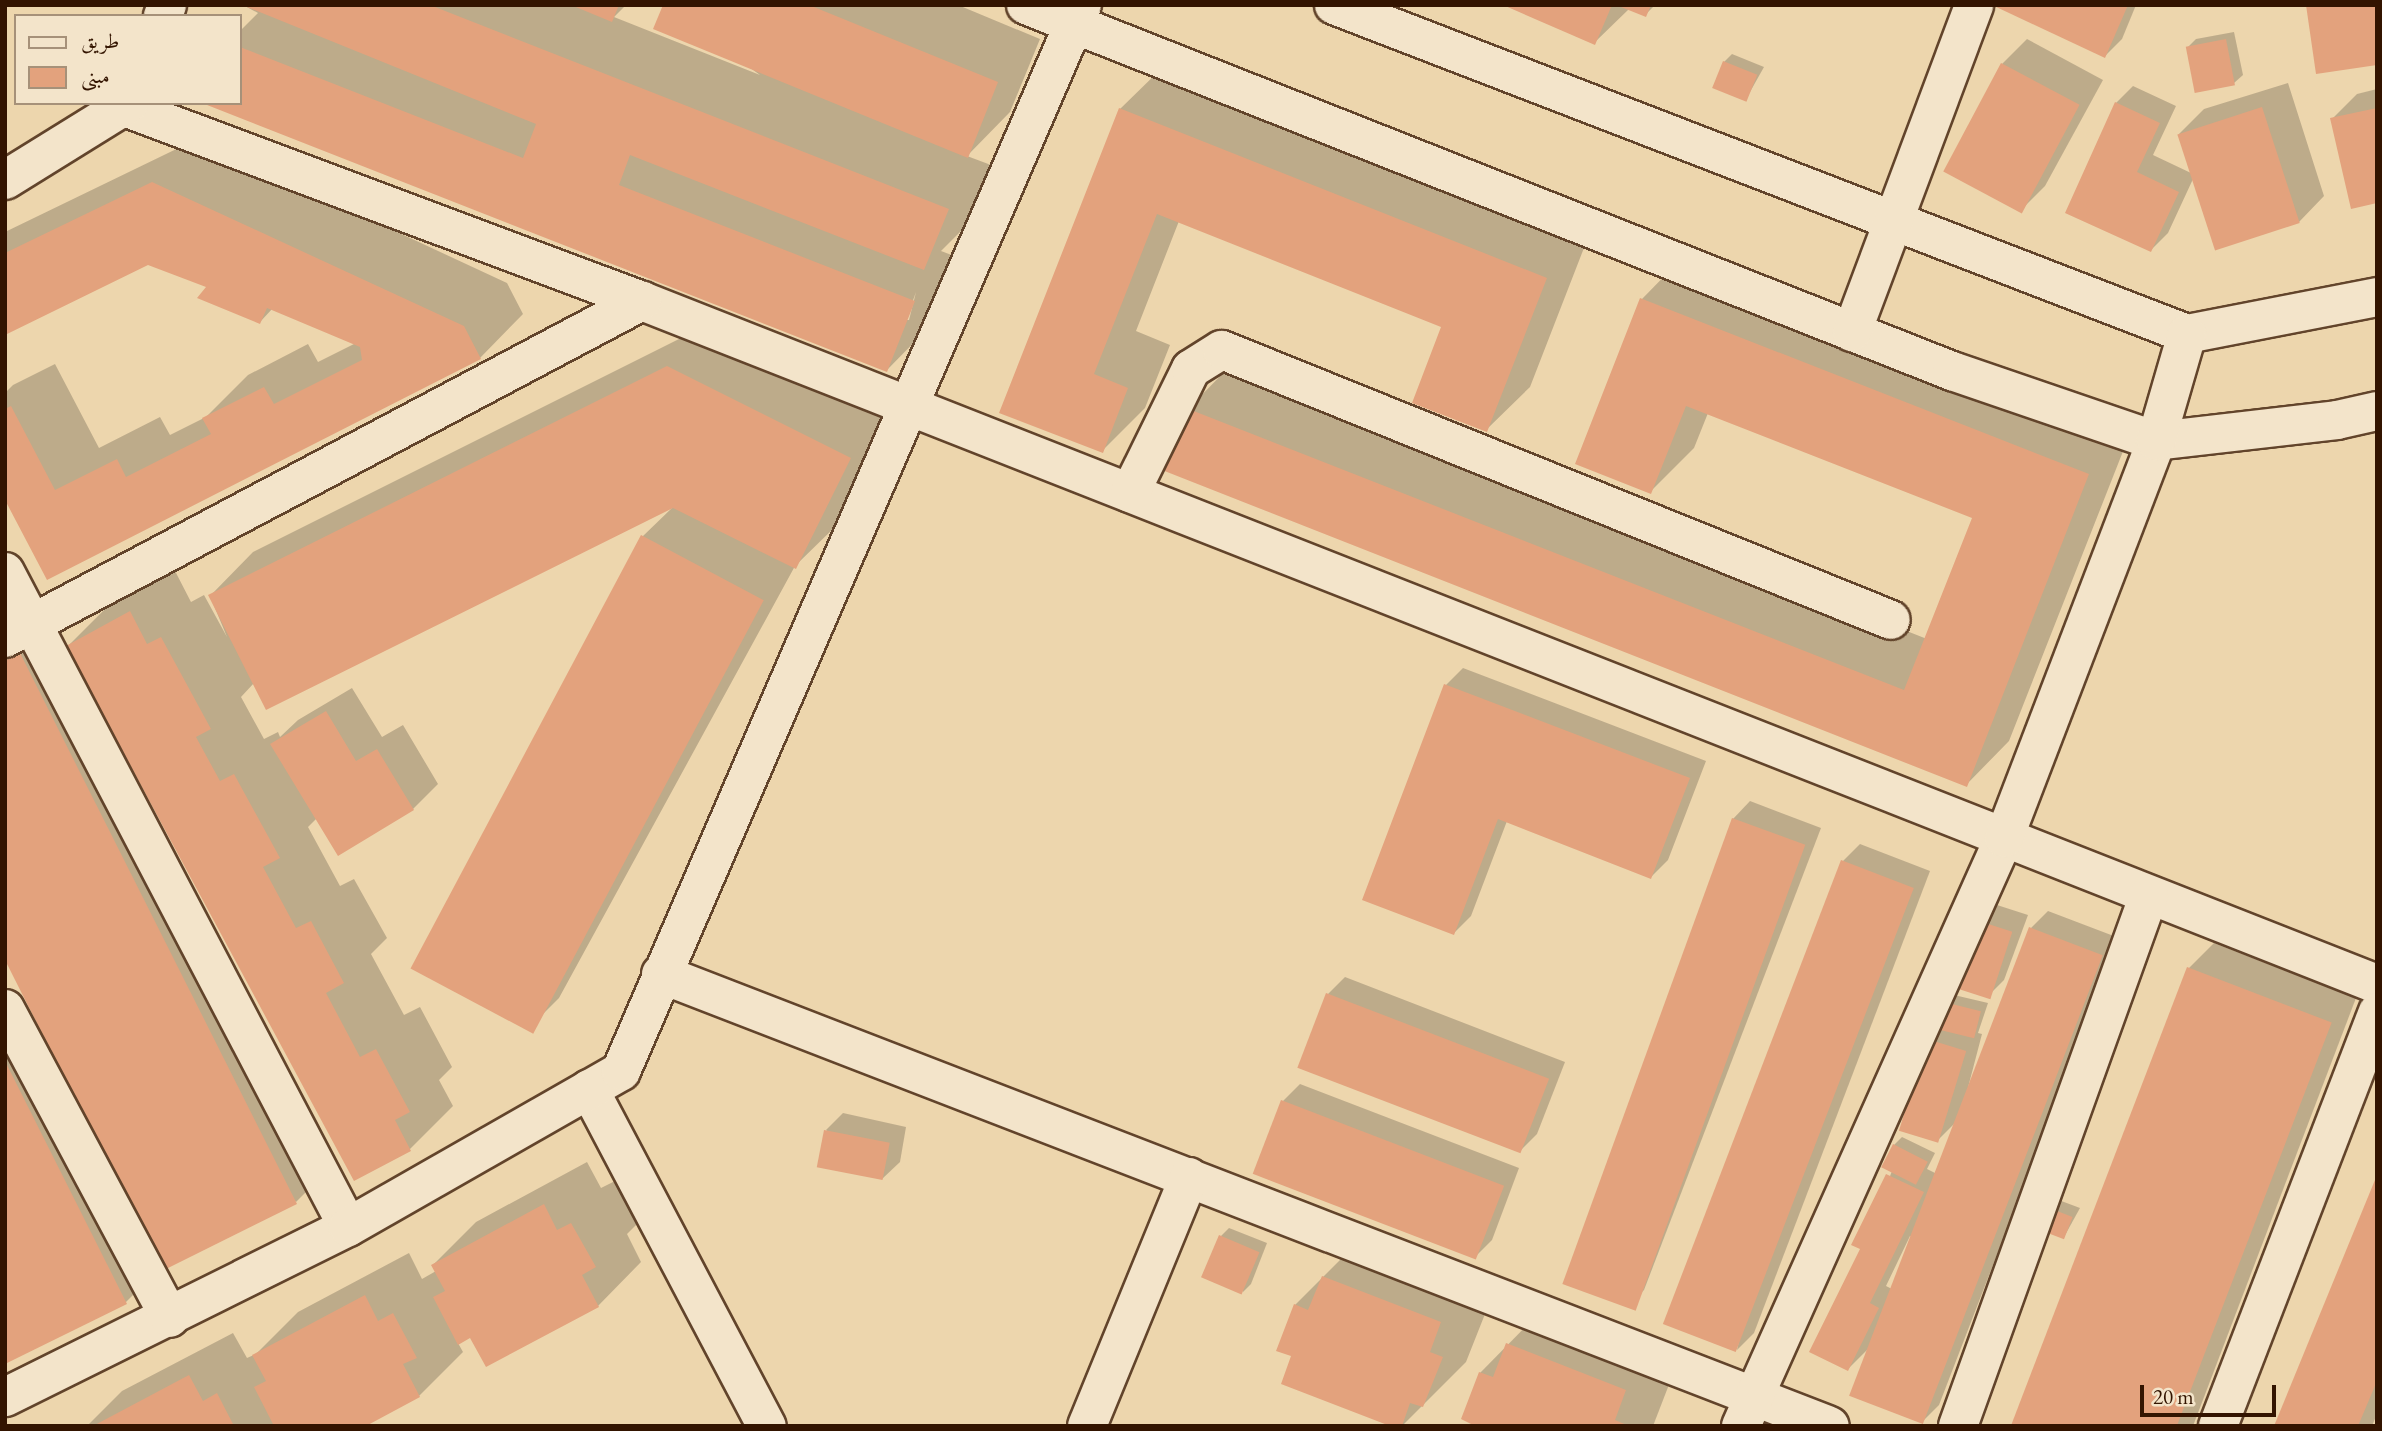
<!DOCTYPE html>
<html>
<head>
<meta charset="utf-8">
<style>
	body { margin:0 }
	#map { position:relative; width:2382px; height:1431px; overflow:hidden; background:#edd6ad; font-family:"EB Garamond",Amiri,serif }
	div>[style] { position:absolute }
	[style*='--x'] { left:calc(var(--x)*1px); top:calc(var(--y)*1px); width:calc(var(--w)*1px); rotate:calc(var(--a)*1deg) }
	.shadow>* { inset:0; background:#0003 }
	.building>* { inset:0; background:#e3a27d; transform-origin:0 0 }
	.roads { filter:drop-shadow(2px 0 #62442b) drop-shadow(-2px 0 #62442b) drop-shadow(0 2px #62442b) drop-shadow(0 -2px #62442b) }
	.street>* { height:38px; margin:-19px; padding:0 19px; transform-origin:19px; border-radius:19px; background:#f3e4ca }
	span { translate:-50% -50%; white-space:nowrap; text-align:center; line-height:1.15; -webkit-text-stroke:5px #f3e4ca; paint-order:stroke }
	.frame { position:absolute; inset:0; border:7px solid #331400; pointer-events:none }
	.legend { position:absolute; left:14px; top:14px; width:228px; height:91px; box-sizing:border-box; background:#f3e4ca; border:2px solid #a69179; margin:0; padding:9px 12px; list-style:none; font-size:21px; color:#331400 }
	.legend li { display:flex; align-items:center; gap:14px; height:35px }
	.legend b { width:35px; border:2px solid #a69179 }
	.scale { position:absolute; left:2140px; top:1385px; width:136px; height:32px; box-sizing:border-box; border:4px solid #331400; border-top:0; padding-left:9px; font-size:21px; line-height:24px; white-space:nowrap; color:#331400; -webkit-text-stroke:5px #f3e4ca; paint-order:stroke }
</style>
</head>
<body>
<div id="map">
	<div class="shadow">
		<div style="clip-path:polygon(evenodd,626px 5px,614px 17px,760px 75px,665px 5px,958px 5px,1040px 39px,1010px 112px,967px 156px,991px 165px,967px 225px,941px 251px,957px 257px,930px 326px,887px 370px,240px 103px,240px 31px,258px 13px,243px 5px,626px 5px,916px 292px,909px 320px,906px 320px,916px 292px)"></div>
		<div style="clip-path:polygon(1507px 5px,1655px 5px,1645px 15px,1629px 9px,1594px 43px)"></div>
		<div style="clip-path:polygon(1994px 5px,2136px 5px,2122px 39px,2105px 56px)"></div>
		<div style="clip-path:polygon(2234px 32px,2243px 75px,2234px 83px,2188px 47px,2196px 39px)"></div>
		<div style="clip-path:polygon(2027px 39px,2103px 80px,2045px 186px,2020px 211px,2002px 64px)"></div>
		<div style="clip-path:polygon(1732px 54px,1764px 67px,1746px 99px,1724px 62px)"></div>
		<div style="clip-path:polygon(1164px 66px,1589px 235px,1530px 387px,1486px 430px,1443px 326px,1179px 221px,1136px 331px,1170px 345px,1145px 408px,1102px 451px,1001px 412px,1120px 109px)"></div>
		<div style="clip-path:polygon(2288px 83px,2324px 196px,2299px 222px,2193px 179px,2168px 233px,2151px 250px,2116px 103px,2133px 86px,2176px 106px,2153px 155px,2191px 173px,2179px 134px,2204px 109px)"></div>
		<div style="clip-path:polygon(2377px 89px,2377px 202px,2332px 119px,2357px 94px)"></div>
		<div style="clip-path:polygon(197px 139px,507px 283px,523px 314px,480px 358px,47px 578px,5px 497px,5px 393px,13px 385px,55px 364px,99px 448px,160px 417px,170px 435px,206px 417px,248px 375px,308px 344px,318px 362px,356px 343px,273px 308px,260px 322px,209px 287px,147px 263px,5px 333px,5px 232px)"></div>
		<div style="clip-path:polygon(1685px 255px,2131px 431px,2009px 741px,1966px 785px,1188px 409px,1231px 365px,1927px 639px,1975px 517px,1708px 413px,1694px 448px,1650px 492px,1642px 299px)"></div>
		<div style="clip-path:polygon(711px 323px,893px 414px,839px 523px,795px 566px,559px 998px,527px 1030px,643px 536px,673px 507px,254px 683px,241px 697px,264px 739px,278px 732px,280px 737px,298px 720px,352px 688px,382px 737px,403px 725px,438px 784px,413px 809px,339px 854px,317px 818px,308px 827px,340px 886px,354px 879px,387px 938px,371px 954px,404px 1015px,420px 1007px,452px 1067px,439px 1080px,453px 1106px,410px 1149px,355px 1179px,68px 646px,111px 603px,174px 569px,191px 602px,204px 595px,227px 637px,210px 596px,253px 552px)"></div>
		<div style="clip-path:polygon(38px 637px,313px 1185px,296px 1202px,5px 956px,5px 653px)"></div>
		<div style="clip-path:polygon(1463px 668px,1706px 761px,1668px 860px,1651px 877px,1507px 821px,1471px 916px,1454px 933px,1446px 685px)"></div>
		<div style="clip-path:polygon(1750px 801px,1821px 828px,1644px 1290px,1627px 1307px,1733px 819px)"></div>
		<div style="clip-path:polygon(1860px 844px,1930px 871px,1754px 1333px,1737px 1350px,1843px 861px)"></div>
		<div style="clip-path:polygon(1997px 905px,2028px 915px,2004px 980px,1987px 997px,1980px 922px)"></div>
		<div style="clip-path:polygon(evenodd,2048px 911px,2119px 938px,1939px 1405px,1922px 1422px,1870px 1347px,1848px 1369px,1862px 1248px,1892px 1171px,1894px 1145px,1902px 1137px,1935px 1153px,1927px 1169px,1935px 1173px,1956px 1122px,1937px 1141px,1929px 1040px,1941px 1028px,1954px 995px,1988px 1003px,1978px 1033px,1982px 1034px,1965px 1099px,2031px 928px,2048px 911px,1910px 1236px,1912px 1237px,1892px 1289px,1886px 1286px,1910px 1236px)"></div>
		<div style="clip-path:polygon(2214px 943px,2356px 998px,2193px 1426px,2014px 1426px,2189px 968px)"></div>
		<div style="clip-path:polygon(1345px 977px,1565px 1062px,1537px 1134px,1520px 1151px,1328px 994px)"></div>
		<div style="clip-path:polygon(5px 1011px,143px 1285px,126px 1302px,5px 1362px)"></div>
		<div style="clip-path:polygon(1300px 1084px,1519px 1168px,1492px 1240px,1475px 1257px,1283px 1101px)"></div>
		<div style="clip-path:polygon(843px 1113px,906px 1127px,900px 1162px,882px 1179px,826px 1130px)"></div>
		<div style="clip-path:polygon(587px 1162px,601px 1188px,615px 1181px,638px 1223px,627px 1234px,641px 1262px,598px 1306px,471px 1336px,458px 1343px,463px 1352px,419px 1396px,362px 1426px,87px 1426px,122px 1391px,233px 1333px,247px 1358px,256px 1354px,298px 1312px,409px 1253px,422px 1279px,436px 1271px,433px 1265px,476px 1222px)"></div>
		<div style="clip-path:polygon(2377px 1179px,2377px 1414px,2372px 1426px,2276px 1426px)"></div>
		<div style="clip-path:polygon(2048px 1196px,2080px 1208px,2064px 1237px)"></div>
		<div style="clip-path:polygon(1229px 1228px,1267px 1243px,1251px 1284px,1243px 1292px,1221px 1236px)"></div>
		<div style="clip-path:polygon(1367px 1233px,1483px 1279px,1472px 1309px,1485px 1314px,1466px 1362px,1402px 1426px,1394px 1426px,1293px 1355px,1295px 1305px)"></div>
		<div style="clip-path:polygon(1551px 1301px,1670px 1382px,1653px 1426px,1477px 1426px,1480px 1373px)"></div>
	</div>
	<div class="building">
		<div style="clip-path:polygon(242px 5px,430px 5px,949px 209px,924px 270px,630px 155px,619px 185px,915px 301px,887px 372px,202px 103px,240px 103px,240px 47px,523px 158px,536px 124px)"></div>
		<div style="clip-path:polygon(571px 5px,619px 5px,612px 22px)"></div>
		<div style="clip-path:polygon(663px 5px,809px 5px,998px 82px,968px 158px,653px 29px)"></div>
		<div style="clip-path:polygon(1503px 5px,1612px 5px,1595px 45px)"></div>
		<div style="clip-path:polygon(1616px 5px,1651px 5px,1646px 17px)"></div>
		<div style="clip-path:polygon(1992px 5px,2128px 5px,2105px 58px)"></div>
		<div style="clip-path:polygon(2306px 5px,2377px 5px,2377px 65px,2316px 74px)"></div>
		<div style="left:2226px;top:39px;width:47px;height:41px;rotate:79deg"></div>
		<div style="left:1723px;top:61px;width:37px;height:29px;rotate:22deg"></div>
		<div style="left:2001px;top:63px;width:89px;height:123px;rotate:28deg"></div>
		<div style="clip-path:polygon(2115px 102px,2160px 123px,2137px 172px,2179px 192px,2151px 252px,2065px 213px)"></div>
		<div style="left:2262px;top:107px;width:122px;height:89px;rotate:72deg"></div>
		<div style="clip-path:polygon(1119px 108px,1547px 278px,1487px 432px,1412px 403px,1441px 327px,1157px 214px,1094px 374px,1128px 388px,1103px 453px,999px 413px)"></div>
		<div style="clip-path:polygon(2377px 108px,2377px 203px,2351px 209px,2330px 118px)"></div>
		<div style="clip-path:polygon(152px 182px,464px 326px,481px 359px,47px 580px,5px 500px,5px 409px,11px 406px,55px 490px,117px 459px,126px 477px,211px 434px,202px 418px,264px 387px,274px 404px,362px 360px,360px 347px,267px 308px,260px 324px,197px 298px,206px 287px,148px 265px,5px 335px,5px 253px)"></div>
		<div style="clip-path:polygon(1640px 298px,2089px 474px,1967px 787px,1162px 470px,1186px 408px,1904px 690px,1972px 518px,1686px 406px,1651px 494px,1575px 464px)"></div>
		<div style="clip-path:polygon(667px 366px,851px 458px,796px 569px,673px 508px,266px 710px,208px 595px)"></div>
		<div style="left:641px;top:535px;width:139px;height:491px;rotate:28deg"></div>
		<div style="clip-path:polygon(130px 611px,147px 644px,161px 637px,211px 729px,196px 737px,220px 781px,234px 774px,280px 858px,263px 867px,296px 928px,311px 921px,344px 983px,326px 993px,360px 1057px,376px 1049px,410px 1112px,395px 1120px,411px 1151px,354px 1181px,66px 646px)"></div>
		<div style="clip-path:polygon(20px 653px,297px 1204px,162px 1271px,5px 960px,5px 661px)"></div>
		<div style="clip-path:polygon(1444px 684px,1690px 778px,1651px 879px,1498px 819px,1454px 935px,1362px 900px)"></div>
		<div style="clip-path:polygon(326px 711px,356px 761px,377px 749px,414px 810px,338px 856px,270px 744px)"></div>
		<div style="left:1732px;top:818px;width:78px;height:496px;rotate:20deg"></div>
		<div style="left:1841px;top:860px;width:78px;height:497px;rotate:21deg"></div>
		<div style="left:1979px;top:921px;width:35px;height:71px;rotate:18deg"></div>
		<div style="left:2029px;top:927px;width:79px;height:502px;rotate:21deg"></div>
		<div style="left:2187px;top:967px;width:155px;height:491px;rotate:21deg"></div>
		<div style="left:1326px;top:993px;width:239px;height:80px;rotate:21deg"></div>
		<div style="left:1944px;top:1002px;width:38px;height:28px;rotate:14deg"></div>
		<div style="left:1927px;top:1039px;width:41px;height:96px;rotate:17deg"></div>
		<div style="clip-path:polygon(5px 1061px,127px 1304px,5px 1364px)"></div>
		<div style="left:1281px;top:1100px;width:239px;height:79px;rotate:21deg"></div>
		<div style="left:824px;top:1130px;width:67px;height:38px;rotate:11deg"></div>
		<div style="left:1893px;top:1144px;width:39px;height:26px;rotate:27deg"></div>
		<div style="clip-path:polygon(1886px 1174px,1924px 1192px,1870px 1303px,1879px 1308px,1848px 1371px,1809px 1352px,1860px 1249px,1851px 1245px)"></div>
		<div style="clip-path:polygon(2377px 1175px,2377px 1381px,2358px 1426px,2274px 1426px)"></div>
		<div style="clip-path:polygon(544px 1204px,557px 1230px,571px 1223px,596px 1267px,582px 1275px,599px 1307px,486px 1367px,470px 1338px,458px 1345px,433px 1297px,445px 1291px,431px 1265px)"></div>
		<div style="left:2039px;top:1204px;width:36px;height:24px;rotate:21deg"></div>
		<div style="left:1219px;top:1235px;width:44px;height:46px;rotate:23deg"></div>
		<div style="clip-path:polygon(1322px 1276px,1441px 1322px,1430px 1352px,1443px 1357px,1423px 1407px,1410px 1403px,1402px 1426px,1390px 1426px,1281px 1384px,1291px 1356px,1276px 1351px,1294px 1304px,1308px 1310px)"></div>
		<div style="clip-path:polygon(365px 1295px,378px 1321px,393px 1313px,417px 1358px,403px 1364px,420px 1397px,366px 1426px,274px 1426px,254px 1387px,266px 1381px,252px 1355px)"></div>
		<div style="clip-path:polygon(1506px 1343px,1626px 1390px,1615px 1420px,1629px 1426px,1475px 1426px,1461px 1419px,1479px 1372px,1493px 1377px)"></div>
		<div style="clip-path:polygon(189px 1375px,203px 1401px,217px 1393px,234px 1426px,93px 1426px)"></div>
	</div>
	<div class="roads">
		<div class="street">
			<div style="--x:1026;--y:5;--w:996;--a:21.57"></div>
			<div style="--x:1952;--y:371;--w:216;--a:18.9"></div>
			<div style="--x:2156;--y:441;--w:182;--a:-6.6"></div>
			<div style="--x:2337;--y:420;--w:41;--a:-12.7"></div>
			<div style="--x:1334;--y:5;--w:914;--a:21.09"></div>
			<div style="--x:2187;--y:334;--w:194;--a:-11"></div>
			<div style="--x:163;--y:16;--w:12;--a:-70"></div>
			<div style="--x:127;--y:108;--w:550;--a:20.54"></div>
			<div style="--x:642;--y:301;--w:1865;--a:21.49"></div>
			<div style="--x:5;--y:180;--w:146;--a:-31.8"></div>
			<div style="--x:1852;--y:332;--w:349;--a:-69.5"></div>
			<div style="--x:1130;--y:493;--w:138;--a:-63.8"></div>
			<div style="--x:1191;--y:369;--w:36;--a:-32"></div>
			<div style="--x:1222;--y:350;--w:721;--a:21.98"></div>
			<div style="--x:5;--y:572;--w:739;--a:62.36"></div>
			<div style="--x:348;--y:1227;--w:383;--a:153.6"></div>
			<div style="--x:5;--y:638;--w:721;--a:-27.88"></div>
			<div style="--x:661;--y:974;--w:1253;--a:21.14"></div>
			<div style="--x:5;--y:1009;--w:350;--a:61.9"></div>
			<div style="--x:589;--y:1089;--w:381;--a:62.2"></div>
			<div style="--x:348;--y:1227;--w:314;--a:-29.7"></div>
			<div style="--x:621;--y:1071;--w:1161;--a:-66.61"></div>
			<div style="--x:1087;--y:1426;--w:269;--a:-67.7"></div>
			<div style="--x:1741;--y:1426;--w:644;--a:-65.9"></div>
			<div style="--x:2004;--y:838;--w:425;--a:-69"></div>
			<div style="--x:2156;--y:441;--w:111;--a:-73.8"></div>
			<div style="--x:1958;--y:1426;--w:564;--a:-70.22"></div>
			<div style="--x:2218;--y:1426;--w:443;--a:-68.9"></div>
		</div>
	</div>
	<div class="frame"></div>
	<ul class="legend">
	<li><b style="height:9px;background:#f3e4ca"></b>طريق</li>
	<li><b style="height:19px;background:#e3a27d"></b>مبنى</li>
	</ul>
	<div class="scale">20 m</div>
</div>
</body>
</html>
